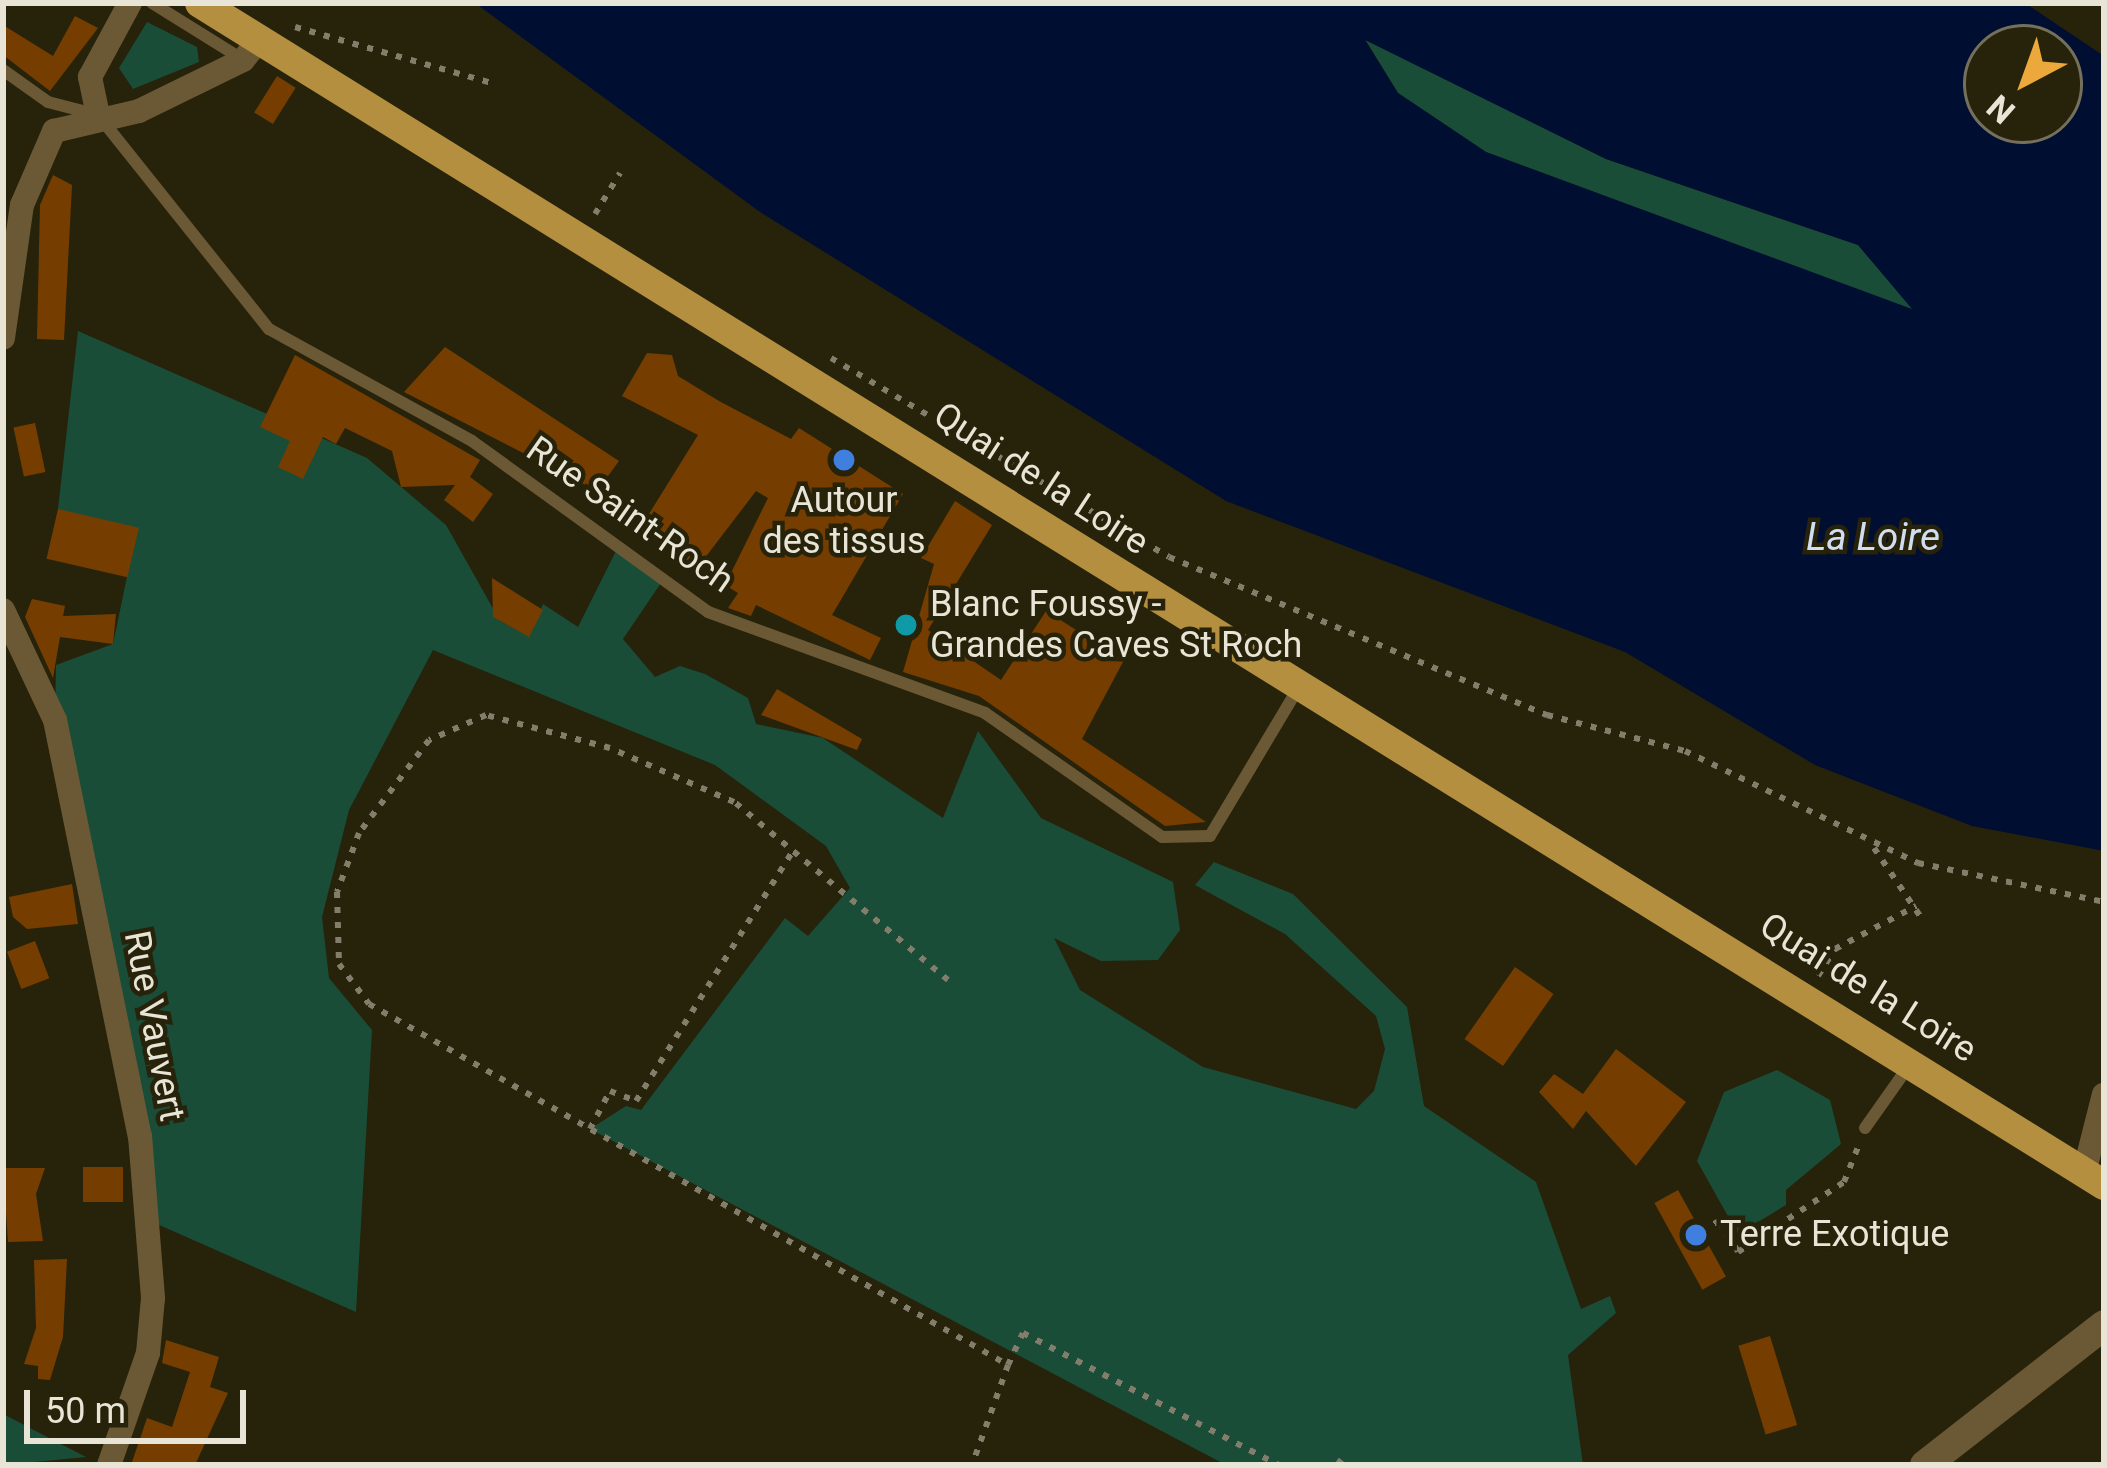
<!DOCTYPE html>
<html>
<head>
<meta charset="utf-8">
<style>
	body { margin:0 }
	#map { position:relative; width:2107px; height:1468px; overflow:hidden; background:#27220a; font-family:Roboto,sans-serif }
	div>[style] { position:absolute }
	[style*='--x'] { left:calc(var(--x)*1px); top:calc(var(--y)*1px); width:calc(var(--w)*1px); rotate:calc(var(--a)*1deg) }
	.green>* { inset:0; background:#1a4d38 }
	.water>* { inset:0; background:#000e32 }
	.building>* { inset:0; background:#753e00; transform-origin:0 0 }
	.path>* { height:6px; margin-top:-3px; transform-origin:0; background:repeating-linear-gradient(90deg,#827e6b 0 6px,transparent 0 15px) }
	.service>* { height:12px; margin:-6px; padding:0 6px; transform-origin:6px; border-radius:6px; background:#6b5935 }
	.minor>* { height:24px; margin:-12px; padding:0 12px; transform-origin:12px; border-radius:12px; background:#6b5935 }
	.tertiary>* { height:30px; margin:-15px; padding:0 15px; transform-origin:15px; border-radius:15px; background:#6b5935 }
	.primary>* { height:30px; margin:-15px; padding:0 15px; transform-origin:15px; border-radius:15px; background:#b48f40 }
	.dots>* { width:33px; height:33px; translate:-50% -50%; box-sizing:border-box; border:6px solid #27220a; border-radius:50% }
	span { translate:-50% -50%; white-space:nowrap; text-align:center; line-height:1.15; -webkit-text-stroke:9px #27220a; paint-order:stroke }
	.street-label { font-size:36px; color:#e8e5d7 }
	.poi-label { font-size:36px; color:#e8e5d7 }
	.left { translate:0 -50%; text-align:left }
	.water-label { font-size:39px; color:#d1def2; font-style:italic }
	.frame { position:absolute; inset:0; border:6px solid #e8e5d7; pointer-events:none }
	.north { position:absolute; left:1963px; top:24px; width:120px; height:120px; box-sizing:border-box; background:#27220a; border:3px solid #74705c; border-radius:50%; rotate:221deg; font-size:33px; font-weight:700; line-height:48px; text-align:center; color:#e8e5d7 }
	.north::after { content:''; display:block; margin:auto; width:42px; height:54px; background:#eda83b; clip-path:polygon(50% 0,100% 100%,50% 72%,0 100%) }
	.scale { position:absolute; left:24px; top:1390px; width:222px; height:54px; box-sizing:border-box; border:6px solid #e8e5d7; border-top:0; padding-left:15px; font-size:36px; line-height:42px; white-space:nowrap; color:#e8e5d7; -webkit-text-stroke:9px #27220a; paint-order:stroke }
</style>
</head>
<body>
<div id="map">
	<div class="green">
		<div style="clip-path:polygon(147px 22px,197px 47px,199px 62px,133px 89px,119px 68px)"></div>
		<div style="clip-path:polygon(1365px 39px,1606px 159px,1858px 245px,1915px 311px,1486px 152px,1398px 93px)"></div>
		<div style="clip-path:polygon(78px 331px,367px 458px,446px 525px,500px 621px,529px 636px,543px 604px,578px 627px,617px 549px,663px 580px,623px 639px,655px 677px,680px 666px,705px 674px,748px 698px,756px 724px,823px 738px,943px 818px,978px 731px,1041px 818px,1173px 882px,1180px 930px,1158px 960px,1101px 961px,1054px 938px,1080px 990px,1203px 1067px,1356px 1109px,1374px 1091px,1385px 1049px,1376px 1016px,1285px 934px,1195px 885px,1214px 862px,1293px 894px,1407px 1007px,1424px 1106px,1536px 1182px,1581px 1309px,1610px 1296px,1616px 1313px,1568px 1355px,1583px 1465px,1226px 1465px,590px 1129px,626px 1106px,641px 1110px,785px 918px,808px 936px,850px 888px,826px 846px,715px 765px,433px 650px,349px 810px,322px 917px,329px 978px,372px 1030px,356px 1312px,148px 1220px,55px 721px,56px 665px,113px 644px,128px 572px,58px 509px)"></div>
		<div style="clip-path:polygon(1777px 1070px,1830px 1100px,1841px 1144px,1786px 1190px,1786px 1205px,1738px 1234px,1697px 1161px,1724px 1092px)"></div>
		<div style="clip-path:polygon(3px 1414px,86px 1457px,3px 1465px)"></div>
	</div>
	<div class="water">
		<div style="clip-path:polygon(evenodd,475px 3px,2025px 3px,2104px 56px,2104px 851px,1972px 826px,1815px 765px,1625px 652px,1226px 501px,760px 212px,475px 3px,1365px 40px,1606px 159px,1858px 245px,1912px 309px,1486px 152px,1398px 93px,1365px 40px,475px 3px,1987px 48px,2059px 48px,2059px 120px,1987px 120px,1987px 48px)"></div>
	</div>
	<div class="building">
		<div style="clip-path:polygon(75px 16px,98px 28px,50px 91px,3px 55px,3px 25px,53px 56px)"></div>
		<div style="left:277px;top:76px;width:22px;height:43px;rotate:32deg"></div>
		<div style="clip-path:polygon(53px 175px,72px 185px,64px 340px,37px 339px,40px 205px)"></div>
		<div style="clip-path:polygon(445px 347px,619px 461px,597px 491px,404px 392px)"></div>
		<div style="clip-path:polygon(647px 353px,672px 355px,678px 376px,719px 401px,791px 439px,799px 428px,903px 494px,832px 615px,881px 638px,870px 660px,756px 605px,751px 616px,728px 608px,738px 593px,725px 585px,768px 498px,756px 491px,698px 567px,639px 530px,698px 435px,622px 396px)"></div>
		<div style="clip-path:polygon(295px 355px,480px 460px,470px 477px,493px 494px,473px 522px,444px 500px,455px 485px,401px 487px,392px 451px,345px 428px,336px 444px,323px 437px,303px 479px,278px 467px,290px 441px,260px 427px)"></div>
		<div style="left:35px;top:423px;width:50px;height:22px;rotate:78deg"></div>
		<div style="clip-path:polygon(955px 501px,992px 525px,928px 630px,1001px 680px,1046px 611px,1124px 660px,1082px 739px,1206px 822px,1165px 826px,979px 696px,903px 672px,934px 564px,921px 558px)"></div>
		<div style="left:58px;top:509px;width:83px;height:51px;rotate:13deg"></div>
		<div style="clip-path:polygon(492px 578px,543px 610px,529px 637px,493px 617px)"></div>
		<div style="clip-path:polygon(32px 599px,65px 606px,63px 616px,116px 614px,113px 644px,60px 637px,53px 678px,25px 617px)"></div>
		<div style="clip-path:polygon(777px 689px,862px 739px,857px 750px,761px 715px)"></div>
		<div style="clip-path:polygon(72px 884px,78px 924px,27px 929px,13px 917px,9px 897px)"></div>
		<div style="left:35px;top:941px;width:40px;height:30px;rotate:69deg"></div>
		<div style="left:1515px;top:967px;width:47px;height:88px;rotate:35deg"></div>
		<div style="clip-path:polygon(1616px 1049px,1686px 1102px,1636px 1166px,1586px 1111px,1573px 1129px,1539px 1092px,1554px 1074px,1583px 1094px)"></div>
		<div style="left:83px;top:1167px;width:40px;height:35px"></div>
		<div style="clip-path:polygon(3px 1168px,45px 1168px,36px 1194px,43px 1241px,8px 1242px)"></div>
		<div style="left:1678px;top:1190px;width:99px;height:27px;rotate:61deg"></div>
		<div style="clip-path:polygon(67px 1259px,63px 1337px,50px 1380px,38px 1379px,38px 1366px,24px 1364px,36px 1328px,34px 1260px)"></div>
		<div style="left:1770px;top:1336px;width:93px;height:33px;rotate:73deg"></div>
		<div style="clip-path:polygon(166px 1340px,219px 1357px,210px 1387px,228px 1393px,195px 1465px,131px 1465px,147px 1418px,172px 1427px,190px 1372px,162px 1363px)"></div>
	</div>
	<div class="path">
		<div style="--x:295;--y:27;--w:204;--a:15.9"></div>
		<div style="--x:595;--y:214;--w:48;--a:-58.6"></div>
		<div style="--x:831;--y:358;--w:392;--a:30.5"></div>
		<div style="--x:1169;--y:557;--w:410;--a:22.7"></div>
		<div style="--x:1547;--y:715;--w:143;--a:14.6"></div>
		<div style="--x:1685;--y:751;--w:259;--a:25.7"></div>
		<div style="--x:1918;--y:863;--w:190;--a:11.8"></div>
		<div style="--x:1874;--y:848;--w:86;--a:55.9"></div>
		<div style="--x:1818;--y:976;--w:32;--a:-58"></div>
		<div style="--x:1835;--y:949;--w:92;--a:-28"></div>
		<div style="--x:948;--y:980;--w:278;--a:-140.2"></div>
		<div style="--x:734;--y:802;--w:135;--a:-156.5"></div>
		<div style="--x:610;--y:748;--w:128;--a:-165.1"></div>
		<div style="--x:486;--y:715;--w:62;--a:156.3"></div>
		<div style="--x:429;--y:740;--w:116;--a:127"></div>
		<div style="--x:359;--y:833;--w:63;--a:110.4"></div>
		<div style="--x:337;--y:892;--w:72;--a:88.4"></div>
		<div style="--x:339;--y:964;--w:50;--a:53.1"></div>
		<div style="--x:369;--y:1004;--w:734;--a:29.46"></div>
		<div style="--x:1008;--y:1365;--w:106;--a:109.8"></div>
		<div style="--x:590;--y:1129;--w:43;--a:-62.2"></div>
		<div style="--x:610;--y:1091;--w:28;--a:21"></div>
		<div style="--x:636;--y:1101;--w:295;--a:-57.9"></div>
		<div style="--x:1701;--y:1231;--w:21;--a:-29"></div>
		<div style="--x:1719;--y:1221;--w:36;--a:58"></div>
		<div style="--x:1738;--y:1252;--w:127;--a:-33.4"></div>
		<div style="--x:1844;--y:1182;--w:43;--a:-68.2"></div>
		<div style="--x:1008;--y:1365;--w:35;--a:-65"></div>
		<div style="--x:1023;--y:1333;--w:288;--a:27.3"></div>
		<div style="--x:1337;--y:1460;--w:8;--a:40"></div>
	</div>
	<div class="service">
		<div style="--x:152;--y:3;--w:106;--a:31.9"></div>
		<div style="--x:3;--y:70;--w:55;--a:35.4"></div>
		<div style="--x:48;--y:102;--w:52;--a:14.6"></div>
		<div style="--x:98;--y:115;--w:274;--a:51.4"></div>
		<div style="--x:269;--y:329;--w:232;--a:28.9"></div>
		<div style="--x:472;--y:441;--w:291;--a:35.9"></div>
		<div style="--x:708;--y:612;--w:295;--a:20"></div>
		<div style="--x:985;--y:713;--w:216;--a:35"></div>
		<div style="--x:1162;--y:837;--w:48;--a:-1.2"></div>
		<div style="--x:1210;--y:836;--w:176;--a:-59.2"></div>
		<div style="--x:1865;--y:1128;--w:75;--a:-54.8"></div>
	</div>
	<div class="minor">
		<div style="--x:98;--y:115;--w:39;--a:-102"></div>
		<div style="--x:90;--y:77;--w:84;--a:-61.6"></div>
		<div style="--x:3;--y:338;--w:134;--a:-81.9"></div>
		<div style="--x:22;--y:205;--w:81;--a:-66.6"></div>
		<div style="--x:54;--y:131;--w:87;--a:-13.2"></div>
		<div style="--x:139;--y:111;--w:116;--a:-26.1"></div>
		<div style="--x:243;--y:60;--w:26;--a:-51"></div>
		<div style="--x:3;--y:610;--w:122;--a:64.7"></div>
		<div style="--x:55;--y:720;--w:425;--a:78.5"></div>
		<div style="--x:140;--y:1136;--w:163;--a:85.4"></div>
		<div style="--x:153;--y:1298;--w:55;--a:95.2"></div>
		<div style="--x:148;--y:1353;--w:119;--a:109.2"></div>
		<div style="--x:2084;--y:1173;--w:81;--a:-75.8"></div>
	</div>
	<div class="tertiary">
		<div style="--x:1925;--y:1465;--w:227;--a:-38"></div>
	</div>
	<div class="primary">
		<div style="--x:200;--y:3;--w:2241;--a:31.83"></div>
	</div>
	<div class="dots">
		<div style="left:844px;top:460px;background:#3f7fe0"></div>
		<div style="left:906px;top:625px;background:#0f9aa8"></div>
		<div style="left:1696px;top:1235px;background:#3f7fe0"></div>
	</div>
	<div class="street-label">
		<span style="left:1041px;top:479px;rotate:33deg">Quai de la Loire</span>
		<span style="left:630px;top:515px;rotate:35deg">Rue Saint-Roch</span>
		<span style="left:1868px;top:988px;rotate:32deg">Quai de la Loire</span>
		<span style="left:154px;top:1026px;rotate:79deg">Rue Vauvert</span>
	</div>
	<div class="poi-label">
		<span style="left:844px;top:521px">Autour<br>des tissus</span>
		<span class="left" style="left:930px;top:625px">Blanc Foussy -<br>Grandes Caves St Roch</span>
		<span class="left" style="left:1720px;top:1235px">Terre Exotique</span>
	</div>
	<div class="water-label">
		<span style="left:1873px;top:537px">La Loire</span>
	</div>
	<div class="frame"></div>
	<div class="north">N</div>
	<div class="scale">50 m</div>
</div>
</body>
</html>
